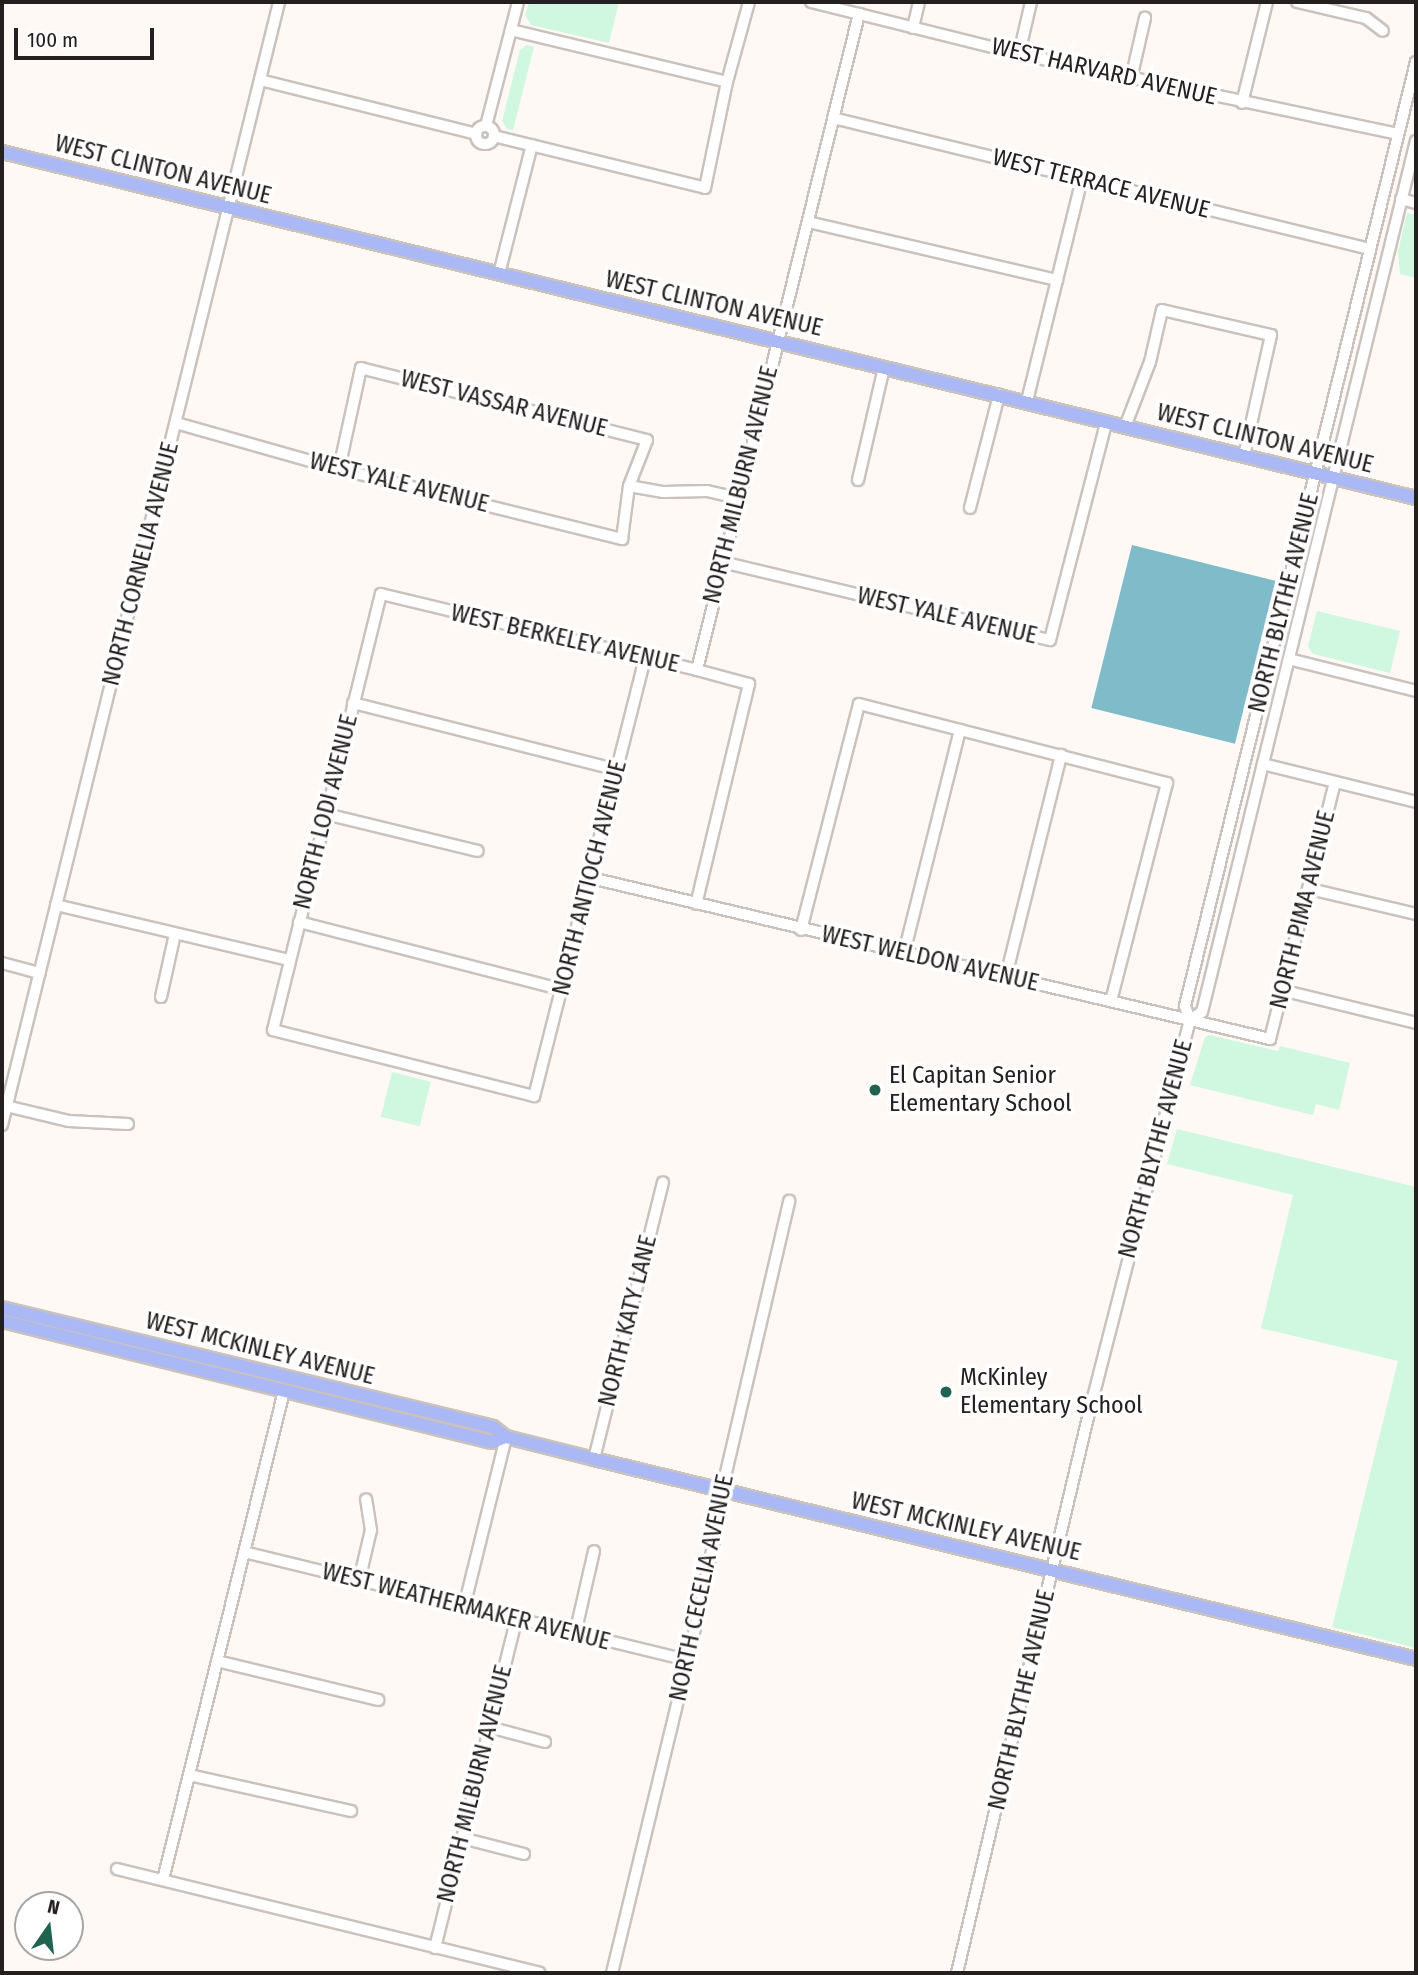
<!DOCTYPE html>
<html>
<head>
<meta charset="utf-8">
<style>
	body { margin:0 }
	#map { position:relative; width:1418px; height:1975px; overflow:hidden; background:#fef9f5; font-family:"Fira Sans Condensed",sans-serif }
	div>[style] { position:absolute }
	[style*='--x'] { left:calc(var(--x)*1px); top:calc(var(--y)*1px); width:calc(var(--w)*1px); rotate:calc(var(--a)*1deg) }
	.green>* { inset:0; background:#d0f7e0; transform-origin:0 0 }
	.water>* { inset:0; background:#7fbbc9; transform-origin:0 0 }
	.roads { filter:drop-shadow(2px 0 #cac2bc) drop-shadow(-2px 0 #cac2bc) drop-shadow(0 2px #cac2bc) drop-shadow(0 -2px #cac2bc) }
	.minor>* { height:10px; margin:-5px; padding:0 5px; transform-origin:5px; border-radius:5px; background:#fff }
	.minor>.ring { margin:-5px; padding:0; box-sizing:content-box; background:none; border:10px solid #fff; border-radius:50% }
	.major>* { height:12px; margin:-6px; padding:0 6px; transform-origin:6px; border-radius:6px; background:#aab8f5 }
	.dots>* { width:19px; height:19px; translate:-50% -50%; box-sizing:border-box; border:4px solid #fff; border-radius:50% }
	span { translate:-50% -50%; white-space:nowrap; text-align:center; line-height:1.15; -webkit-text-stroke:7px #fff; paint-order:stroke }
	.street-label { font-size:24px; color:#24201f }
	.poi-label { font-size:24px; color:#24201f }
	.left { translate:0 -50%; text-align:left }
	.frame { position:absolute; inset:0; border:4px solid #24201f; pointer-events:none }
	.north { position:absolute; left:14px; top:1891px; width:70px; height:70px; box-sizing:border-box; background:#fff; border:2px solid #a7a6a5; border-radius:50%; rotate:14deg; font-size:19px; font-weight:700; line-height:28px; text-align:center; color:#24201f }
	.north::after { content:''; display:block; margin:auto; width:24px; height:32px; background:#216351; clip-path:polygon(50% 0,100% 100%,50% 72%,0 100%) }
	.scale { position:absolute; left:14px; top:28px; width:140px; height:32px; box-sizing:border-box; border:4px solid #24201f; border-top:0; padding-left:9px; font-size:21px; line-height:24px; white-space:nowrap; color:#24201f; -webkit-text-stroke:5px #fff; paint-order:stroke }
</style>
</head>
<body>
<div id="map">
	<div class="green">
		<div style="clip-path:polygon(529px 2px,619px 2px,609px 43px,531px 25px,525px 15px)"></div>
		<div style="clip-path:polygon(527px 45px,534px 47px,513px 130px,507px 129px,502px 121px,520px 50px)"></div>
		<div style="clip-path:polygon(1407px 213px,1416px 215px,1416px 278px,1400px 274px,1398px 251px)"></div>
		<div style="clip-path:polygon(1317px 611px,1400px 631px,1390px 673px,1313px 654px,1308px 646px)"></div>
		<div style="clip-path:polygon(1209px 1035px,1278px 1051px,1280px 1046px,1350px 1063px,1339px 1110px,1316px 1104px,1313px 1115px,1190px 1085px,1205px 1037px)"></div>
		<div style="left:392px;top:1072px;width:40px;height:46px;rotate:14deg"></div>
		<div style="clip-path:polygon(1177px 1129px,1416px 1187px,1416px 1648px,1332px 1627px,1398px 1361px,1261px 1328px,1293px 1195px,1167px 1164px)"></div>
	</div>
	<div class="water">
		<div style="left:1132px;top:545px;width:148px;height:168px;rotate:14deg"></div>
	</div>
	<div class="roads">
		<div class="minor">
			<div style="--x:811;--y:2;--w:214;--a:14"></div>
			<div style="--x:1019;--y:54;--w:387;--a:11.9"></div>
			<div style="--x:1297;--y:2;--w:71;--a:13.1"></div>
			<div style="--x:1366;--y:18;--w:21;--a:37"></div>
			<div style="--x:913;--y:28;--w:27;--a:-77"></div>
			<div style="--x:511;--y:30;--w:222;--a:13.5"></div>
			<div style="--x:1019;--y:54;--w:53;--a:-77"></div>
			<div style="--x:1131;--y:79;--w:63;--a:-77.1"></div>
			<div style="--x:260;--y:80;--w:223;--a:14"></div>
			<div style="--x:1242;--y:103;--w:104;--a:-76.1"></div>
			<div style="--x:833;--y:118;--w:553;--a:13.71"></div>
			<div class="ring" style="left:476px;top:126px;width:8px;height:8px"></div>
			<div style="--x:486;--y:126;--w:128;--a:-75.5"></div>
			<div style="--x:494;--y:136;--w:217;--a:13.8"></div>
			<div style="--x:705;--y:188;--w:108;--a:-78.3"></div>
			<div style="--x:727;--y:82;--w:83;--a:-74.6"></div>
			<div style="--x:1401;--y:199;--w:16;--a:15"></div>
			<div style="--x:808;--y:222;--w:256;--a:13.1"></div>
			<div style="--x:499;--y:274;--w:133;--a:-75.7"></div>
			<div style="--x:1027;--y:401;--w:229;--a:-76.1"></div>
			<div style="--x:176;--y:423;--w:169;--a:15.8"></div>
			<div style="--x:339;--y:469;--w:292;--a:13.9"></div>
			<div style="--x:622;--y:539;--w:53;--a:-82.5"></div>
			<div style="--x:629;--y:486;--w:49;--a:-68.6"></div>
			<div style="--x:647;--y:440;--w:295;--a:-165.9"></div>
			<div style="--x:361;--y:368;--w:103;--a:102.3"></div>
			<div style="--x:1125;--y:427;--w:70;--a:-69"></div>
			<div style="--x:1150;--y:362;--w:53;--a:-77"></div>
			<div style="--x:1162;--y:310;--w:112;--a:12.9"></div>
			<div style="--x:1271;--y:335;--w:124;--a:102.6"></div>
			<div style="--x:858;--y:480;--w:116;--a:-77"></div>
			<div style="--x:629;--y:486;--w:35;--a:10"></div>
			<div style="--x:663;--y:492;--w:44;--a:-1.3"></div>
			<div style="--x:707;--y:491;--w:31;--a:13"></div>
			<div style="--x:970;--y:508;--w:117;--a:-75.6"></div>
			<div style="--x:722;--y:562;--w:337;--a:13.4"></div>
			<div style="--x:1050;--y:640;--w:224;--a:-75.5"></div>
			<div style="--x:645;--y:658;--w:452;--a:104.2"></div>
			<div style="--x:534;--y:1096;--w:269;--a:-165.8"></div>
			<div style="--x:273;--y:1030;--w:449;--a:-76.1"></div>
			<div style="--x:381;--y:594;--w:325;--a:13.5"></div>
			<div style="--x:697;--y:670;--w:54;--a:15.1"></div>
			<div style="--x:749;--y:684;--w:226;--a:103.5"></div>
			<div style="--x:1289;--y:659;--w:131;--a:14.1"></div>
			<div style="--x:697;--y:670;--w:676;--a:-76.13"></div>
			<div style="--x:353;--y:703;--w:273;--a:14.2"></div>
			<div style="--x:1263;--y:764;--w:158;--a:13.9"></div>
			<div style="--x:326;--y:814;--w:156;--a:13.7"></div>
			<div style="--x:591;--y:878;--w:698;--a:13.34"></div>
			<div style="--x:1270;--y:1039;--w:265;--a:-75.8"></div>
			<div style="--x:1310;--y:889;--w:109;--a:13.3"></div>
			<div style="--x:56;--y:905;--w:239;--a:13.3"></div>
			<div style="--x:299;--y:922;--w:273;--a:14.4"></div>
			<div style="--x:801;--y:930;--w:233;--a:-75.6"></div>
			<div style="--x:859;--y:704;--w:318;--a:14.4"></div>
			<div style="--x:1167;--y:783;--w:225;--a:104.4"></div>
			<div style="--x:904;--y:953;--w:230;--a:-75.9"></div>
			<div style="--x:2;--y:963;--w:39;--a:15"></div>
			<div style="--x:1006;--y:976;--w:228;--a:-76"></div>
			<div style="--x:1281;--y:990;--w:139;--a:13.7"></div>
			<div style="--x:161;--y:997;--w:65;--a:-77.5"></div>
			<div style="--x:1190;--y:1020;--w:14;--a:-34"></div>
			<div style="--x:1202;--y:1012;--w:897;--a:-76.2"></div>
			<div style="--x:6;--y:1106;--w:65;--a:13.4"></div>
			<div style="--x:69;--y:1121;--w:59;--a:2.9"></div>
			<div style="--x:2;--y:1125;--w:1157;--a:-76.14"></div>
			<div style="--x:594;--y:1459;--w:285;--a:-76"></div>
			<div style="--x:244;--y:1552;--w:457;--a:13.7"></div>
			<div style="--x:359;--y:1581;--w:52;--a:-76.8"></div>
			<div style="--x:371;--y:1530;--w:31;--a:-99"></div>
			<div style="--x:464;--y:1607;--w:175;--a:-76.1"></div>
			<div style="--x:575;--y:1634;--w:85;--a:-77.1"></div>
			<div style="--x:217;--y:1661;--w:166;--a:13.6"></div>
			<div style="--x:489;--y:1727;--w:58;--a:15"></div>
			<div style="--x:189;--y:1775;--w:166;--a:12.5"></div>
			<div style="--x:462;--y:1838;--w:64;--a:14.5"></div>
			<div style="--x:117;--y:1869;--w:435;--a:13.8"></div>
			<div style="--x:163;--y:1880;--w:504;--a:-76.1"></div>
			<div style="--x:435;--y:1948;--w:338;--a:-76.1"></div>
			<div style="--x:612;--y:1973;--w:322;--a:-76.4"></div>
			<div style="--x:688;--y:1660;--w:144;--a:-77.6"></div>
			<div style="--x:719;--y:1519;--w:29;--a:-84"></div>
			<div style="--x:722;--y:1490;--w:297;--a:-76.9"></div>
			<div style="--x:957;--y:1973;--w:571;--a:-76.74"></div>
			<div style="--x:1088;--y:1417;--w:410;--a:-75.6"></div>
			<div style="--x:1190;--y:1020;--w:15;--a:-110"></div>
			<div style="--x:1185;--y:1006;--w:972;--a:-76.25"></div>
		</div>
		<div class="major">
			<div style="--x:2;--y:152;--w:1456;--a:13.75"></div>
			<div style="--x:2;--y:1308;--w:505;--a:13.62"></div>
			<div style="--x:493;--y:1427;--w:16;--a:38"></div>
			<div style="--x:506;--y:1437;--w:91;--a:14"></div>
			<div style="--x:594;--y:1459;--w:846;--a:13.67"></div>
			<div style="--x:2;--y:1321;--w:505;--a:13.87"></div>
			<div style="--x:492;--y:1442;--w:15;--a:-20"></div>
		</div>
	</div>
	<div class="dots">
		<div style="left:875px;top:1090px;background:#216351"></div>
		<div style="left:946px;top:1392px;background:#216351"></div>
	</div>
	<div class="street-label">
		<span style="left:1104px;top:72px;rotate:13deg">WEST HARVARD AVENUE</span>
		<span style="left:163px;top:170px;rotate:14deg">WEST CLINTON AVENUE</span>
		<span style="left:1101px;top:184px;rotate:14deg">WEST TERRACE AVENUE</span>
		<span style="left:714px;top:304px;rotate:13deg">WEST CLINTON AVENUE</span>
		<span style="left:504px;top:404px;rotate:14deg">WEST VASSAR AVENUE</span>
		<span style="left:1265px;top:439px;rotate:14deg">WEST CLINTON AVENUE</span>
		<span style="left:399px;top:483px;rotate:14deg">WEST YALE AVENUE</span>
		<span style="left:741px;top:485px;rotate:-76deg">NORTH MILBURN AVENUE</span>
		<span style="left:141px;top:564px;rotate:-76deg">NORTH CORNELIA AVENUE</span>
		<span style="left:1284px;top:603px;rotate:-76deg">NORTH BLYTHE AVENUE</span>
		<span style="left:947px;top:616px;rotate:13deg">WEST YALE AVENUE</span>
		<span style="left:565px;top:639px;rotate:13deg">WEST BERKELEY AVENUE</span>
		<span style="left:326px;top:812px;rotate:-76deg">NORTH LODI AVENUE</span>
		<span style="left:590px;top:878px;rotate:-76deg">NORTH ANTIOCH AVENUE</span>
		<span style="left:1303px;top:910px;rotate:-76deg">NORTH PIMA AVENUE</span>
		<span style="left:930px;top:959px;rotate:13deg">WEST WELDON AVENUE</span>
		<span style="left:1156px;top:1149px;rotate:-75deg">NORTH BLYTHE AVENUE</span>
		<span style="left:628px;top:1321px;rotate:-76deg">NORTH KATY LANE</span>
		<span style="left:260px;top:1349px;rotate:14deg">WEST MCKINLEY AVENUE</span>
		<span style="left:966px;top:1527px;rotate:13deg">WEST MCKINLEY AVENUE</span>
		<span style="left:702px;top:1588px;rotate:-78deg">NORTH CECELIA AVENUE</span>
		<span style="left:466px;top:1607px;rotate:14deg">WEST WEATHERMAKER AVENUE</span>
		<span style="left:1022px;top:1700px;rotate:-77deg">NORTH BLYTHE AVENUE</span>
		<span style="left:475px;top:1784px;rotate:-76deg">NORTH MILBURN AVENUE</span>
	</div>
	<div class="poi-label">
		<span class="left" style="left:889px;top:1090px">El Capitan Senior<br>Elementary School</span>
		<span class="left" style="left:960px;top:1392px">McKinley<br>Elementary School</span>
	</div>
	<div class="frame"></div>
	<div class="north">N</div>
	<div class="scale">100 m</div>
</div>
</body>
</html>
